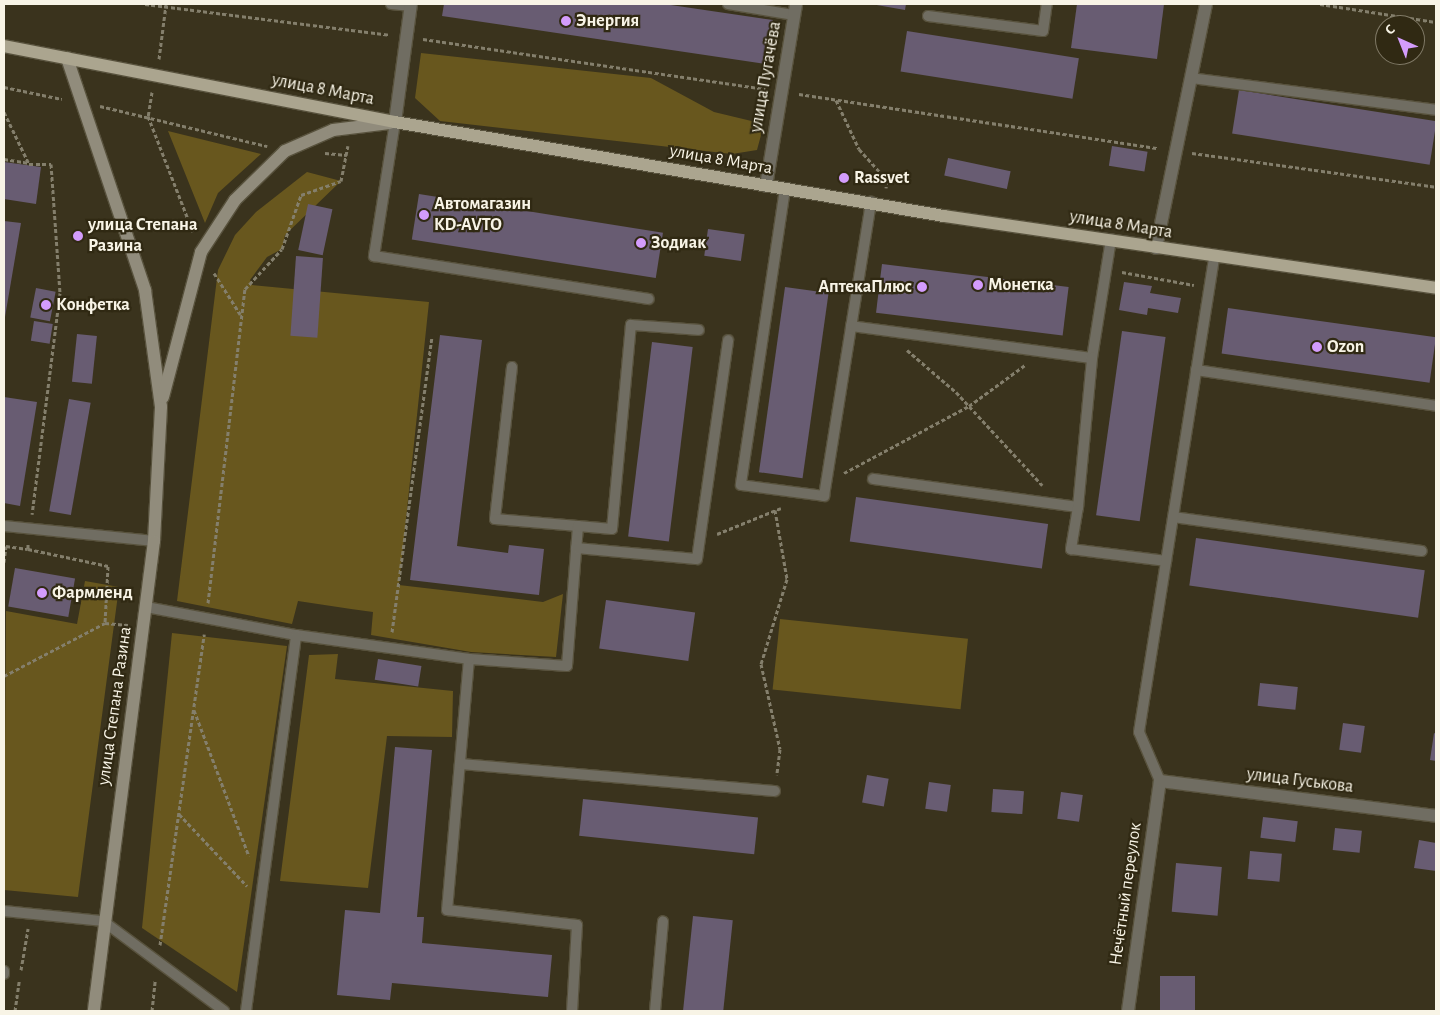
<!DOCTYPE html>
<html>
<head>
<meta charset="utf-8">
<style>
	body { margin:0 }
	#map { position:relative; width:1440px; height:1015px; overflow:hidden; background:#3a331d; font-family:"Alegreya Sans",sans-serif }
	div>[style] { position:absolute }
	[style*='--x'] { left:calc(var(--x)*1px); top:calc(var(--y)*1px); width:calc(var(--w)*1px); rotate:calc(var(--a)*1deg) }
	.green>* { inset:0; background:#68571e; transform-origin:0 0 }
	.building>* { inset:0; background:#685c72; transform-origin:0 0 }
	.path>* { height:3px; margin-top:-1.5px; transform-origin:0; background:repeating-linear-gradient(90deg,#847f6c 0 4px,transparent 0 6.5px) }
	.roads { filter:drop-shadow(1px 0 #58523d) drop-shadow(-1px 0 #58523d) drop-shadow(0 1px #58523d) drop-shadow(0 -1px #58523d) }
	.lane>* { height:10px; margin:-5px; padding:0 5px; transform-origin:5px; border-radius:5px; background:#706d62 }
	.street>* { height:12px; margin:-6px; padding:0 6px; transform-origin:6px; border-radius:6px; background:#706d62 }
	.secondary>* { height:12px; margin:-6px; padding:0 6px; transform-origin:6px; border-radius:6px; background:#918c7c }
	.primary>* { height:12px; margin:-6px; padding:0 6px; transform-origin:6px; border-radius:6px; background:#aba58f }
	.dots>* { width:14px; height:14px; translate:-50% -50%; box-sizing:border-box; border:2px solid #302913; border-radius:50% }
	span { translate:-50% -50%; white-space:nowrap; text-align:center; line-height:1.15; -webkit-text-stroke:4.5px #302913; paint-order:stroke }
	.poi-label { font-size:18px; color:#f8f4e6; font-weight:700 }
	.left { translate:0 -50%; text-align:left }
	.right { translate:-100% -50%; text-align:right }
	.street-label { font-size:18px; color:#f8f4e6 }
	.frame { position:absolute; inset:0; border:5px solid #f8f4e6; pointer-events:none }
	.north { position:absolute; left:1375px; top:15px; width:50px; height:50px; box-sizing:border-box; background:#302913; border:1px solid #807a67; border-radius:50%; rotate:316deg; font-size:14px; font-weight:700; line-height:20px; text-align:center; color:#f8f4e6 }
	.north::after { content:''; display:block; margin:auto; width:18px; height:22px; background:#d39cfc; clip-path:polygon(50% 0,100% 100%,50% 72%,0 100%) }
</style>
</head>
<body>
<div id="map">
	<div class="green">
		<div style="clip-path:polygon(421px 53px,651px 78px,714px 112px,764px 124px,757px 150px,732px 154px,440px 121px,415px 98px)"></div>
		<div style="clip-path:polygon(168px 131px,261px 154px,218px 193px,205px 223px)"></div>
		<div style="clip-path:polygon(307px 172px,341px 181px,285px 235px,282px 249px,267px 257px,250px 280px,252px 285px,429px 302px,399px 585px,543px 602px,563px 594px,556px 657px,471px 652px,371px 635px,373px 612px,351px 609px,298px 601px,292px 624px,177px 601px,218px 270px,235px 235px,256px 212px)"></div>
		<div style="clip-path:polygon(85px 581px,119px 587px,78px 897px,4px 890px,6px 611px,77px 624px)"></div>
		<div style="left:780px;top:619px;width:189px;height:71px;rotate:6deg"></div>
		<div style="clip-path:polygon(172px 633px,287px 646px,237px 992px,142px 928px)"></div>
		<div style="clip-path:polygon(338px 654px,335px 679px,453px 691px,452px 737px,387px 736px,368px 888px,280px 881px,309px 655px)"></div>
	</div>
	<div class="building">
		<div style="clip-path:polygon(444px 4px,664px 4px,773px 20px,765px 64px,442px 16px)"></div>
		<div style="clip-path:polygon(871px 4px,906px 4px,905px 10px)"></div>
		<div style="clip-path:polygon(1077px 4px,1164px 4px,1157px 59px,1071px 48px)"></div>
		<div style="left:907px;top:31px;width:174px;height:41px;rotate:9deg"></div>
		<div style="left:1239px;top:90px;width:200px;height:44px;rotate:9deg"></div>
		<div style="left:1112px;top:146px;width:36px;height:20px;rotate:9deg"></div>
		<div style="left:948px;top:158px;width:64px;height:18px;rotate:12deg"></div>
		<div style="clip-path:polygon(4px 162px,41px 167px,36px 204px,4px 199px)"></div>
		<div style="left:419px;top:194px;width:247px;height:46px;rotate:9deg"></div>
		<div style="left:308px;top:204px;width:25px;height:47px;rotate:12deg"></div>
		<div style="clip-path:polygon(4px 221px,21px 223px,5px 317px,4px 317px)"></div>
		<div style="left:708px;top:229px;width:37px;height:27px;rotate:8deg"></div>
		<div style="left:296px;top:256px;width:27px;height:80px;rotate:4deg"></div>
		<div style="left:882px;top:264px;width:188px;height:49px;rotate:7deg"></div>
		<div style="clip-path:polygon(1124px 282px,1152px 286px,1150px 293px,1181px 298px,1178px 313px,1148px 308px,1147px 315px,1119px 310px)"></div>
		<div style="left:785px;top:287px;width:44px;height:187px;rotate:8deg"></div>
		<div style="left:36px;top:288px;width:20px;height:30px;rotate:11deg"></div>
		<div style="left:1228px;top:308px;width:210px;height:46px;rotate:8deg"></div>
		<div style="left:34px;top:321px;width:19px;height:20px;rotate:9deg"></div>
		<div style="left:1122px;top:331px;width:44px;height:186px;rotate:8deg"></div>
		<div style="left:77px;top:334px;width:20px;height:48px;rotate:6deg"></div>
		<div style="clip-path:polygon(440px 335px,482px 340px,457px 546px,508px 553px,509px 545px,544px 549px,539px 595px,410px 580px)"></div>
		<div style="left:652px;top:342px;width:41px;height:196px;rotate:7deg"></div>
		<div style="clip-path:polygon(4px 397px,37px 402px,20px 506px,4px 503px)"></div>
		<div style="left:69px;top:399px;width:22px;height:114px;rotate:10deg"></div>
		<div style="left:856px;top:497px;width:194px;height:45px;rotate:8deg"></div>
		<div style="left:1196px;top:538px;width:231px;height:48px;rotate:8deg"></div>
		<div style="left:15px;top:568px;width:61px;height:39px;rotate:10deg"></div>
		<div style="left:606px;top:600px;width:90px;height:49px;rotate:8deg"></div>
		<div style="left:378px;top:659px;width:44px;height:21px;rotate:9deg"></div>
		<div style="left:1260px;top:683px;width:38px;height:23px;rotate:6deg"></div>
		<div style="left:1343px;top:723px;width:22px;height:27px;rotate:8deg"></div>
		<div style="clip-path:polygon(1434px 733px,1436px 734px,1436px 761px,1430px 760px)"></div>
		<div style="clip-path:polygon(395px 747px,432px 750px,417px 917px,424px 917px,422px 943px,552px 955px,548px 997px,392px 983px,390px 1000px,337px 995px,345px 910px,380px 913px)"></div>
		<div style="left:867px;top:775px;width:22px;height:28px;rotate:10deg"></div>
		<div style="left:929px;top:782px;width:22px;height:27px;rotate:8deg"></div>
		<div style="left:993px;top:789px;width:31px;height:23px;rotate:4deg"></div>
		<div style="left:1061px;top:792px;width:22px;height:27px;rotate:8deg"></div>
		<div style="left:583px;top:799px;width:176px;height:37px;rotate:6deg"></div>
		<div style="left:1263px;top:817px;width:35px;height:21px;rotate:7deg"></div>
		<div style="left:1335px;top:828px;width:27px;height:22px;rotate:6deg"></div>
		<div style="clip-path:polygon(1419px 840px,1436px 843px,1436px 871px,1414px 868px)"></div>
		<div style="left:1250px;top:851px;width:32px;height:28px;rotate:5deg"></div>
		<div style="left:1176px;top:863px;width:46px;height:49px;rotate:5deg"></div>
		<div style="left:693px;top:916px;width:40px;height:96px;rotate:6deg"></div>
		<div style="left:1160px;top:976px;width:35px;height:35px"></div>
	</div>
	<div class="path">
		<div style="--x:145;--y:4;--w:246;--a:7.2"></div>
		<div style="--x:1320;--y:4;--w:117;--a:8.8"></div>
		<div style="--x:423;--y:39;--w:346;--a:8.3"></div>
		<div style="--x:159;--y:59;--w:55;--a:-82.7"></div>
		<div style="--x:4;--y:87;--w:59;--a:11.7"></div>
		<div style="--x:152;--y:92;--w:24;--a:99"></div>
		<div style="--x:148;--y:116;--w:124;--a:68.8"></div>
		<div style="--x:799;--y:94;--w:363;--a:8.6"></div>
		<div style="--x:836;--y:100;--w:54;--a:64.9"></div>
		<div style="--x:859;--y:149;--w:42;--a:47.9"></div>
		<div style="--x:887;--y:180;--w:8;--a:97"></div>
		<div style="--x:100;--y:106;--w:172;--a:13.5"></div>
		<div style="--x:4;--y:112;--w:58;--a:64.3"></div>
		<div style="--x:29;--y:164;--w:22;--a:0"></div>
		<div style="--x:51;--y:164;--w:129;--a:86"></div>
		<div style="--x:60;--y:293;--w:223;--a:97.2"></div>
		<div style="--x:325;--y:153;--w:22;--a:5"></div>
		<div style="--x:1192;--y:153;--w:246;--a:7.9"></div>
		<div style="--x:4;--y:159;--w:24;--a:9"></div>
		<div style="--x:1122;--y:272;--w:73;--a:10.2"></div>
		<div style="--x:214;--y:273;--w:49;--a:57.6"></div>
		<div style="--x:907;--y:350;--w:65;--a:40.6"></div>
		<div style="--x:956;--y:392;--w:127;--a:47.2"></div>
		<div style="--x:844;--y:473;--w:142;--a:-28.2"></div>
		<div style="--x:969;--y:406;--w:69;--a:-36.2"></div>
		<div style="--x:775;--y:510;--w:70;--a:80.1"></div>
		<div style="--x:787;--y:579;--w:89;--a:107"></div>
		<div style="--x:761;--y:664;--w:87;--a:77.4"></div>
		<div style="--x:780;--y:749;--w:26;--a:97"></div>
		<div style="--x:717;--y:534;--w:69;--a:-22.1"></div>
		<div style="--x:28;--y:549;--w:82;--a:12"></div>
		<div style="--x:108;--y:566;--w:57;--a:93"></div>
		<div style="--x:4;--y:562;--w:16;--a:-83"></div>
		<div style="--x:6;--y:546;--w:22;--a:8"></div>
		<div style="--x:28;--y:549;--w:6;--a:-90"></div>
		<div style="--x:208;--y:603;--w:316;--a:-83.3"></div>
		<div style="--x:245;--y:289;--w:54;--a:-47.2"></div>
		<div style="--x:282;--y:249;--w:57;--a:-70.6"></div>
		<div style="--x:301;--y:195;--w:42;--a:-19.3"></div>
		<div style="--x:341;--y:181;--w:36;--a:-79"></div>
		<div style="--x:392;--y:632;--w:298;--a:-82.3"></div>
		<div style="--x:4;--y:676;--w:114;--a:-27.7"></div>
		<div style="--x:105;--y:623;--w:23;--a:5"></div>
		<div style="--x:194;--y:710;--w:156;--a:69.4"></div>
		<div style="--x:179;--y:814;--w:99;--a:46.6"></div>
		<div style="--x:160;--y:945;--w:314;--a:-81.9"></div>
		<div style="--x:21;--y:970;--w:42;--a:-80.3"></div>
		<div style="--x:15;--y:1011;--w:30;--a:-82"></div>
		<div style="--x:152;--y:1011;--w:31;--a:-84"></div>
	</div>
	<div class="roads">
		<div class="lane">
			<div style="--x:391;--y:4;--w:20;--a:6"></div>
			<div style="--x:728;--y:4;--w:67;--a:9.5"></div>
			<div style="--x:928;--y:16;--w:116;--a:7.4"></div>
			<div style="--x:1043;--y:31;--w:27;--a:-82"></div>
			<div style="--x:1191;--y:78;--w:247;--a:7.4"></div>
			<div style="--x:395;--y:122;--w:136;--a:98.9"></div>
			<div style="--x:374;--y:256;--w:278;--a:8.9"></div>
			<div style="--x:785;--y:189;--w:299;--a:98.5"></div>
			<div style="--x:741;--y:485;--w:84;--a:7.5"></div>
			<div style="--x:824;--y:496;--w:298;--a:-80.9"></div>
			<div style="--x:851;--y:326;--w:243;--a:7.6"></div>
			<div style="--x:1092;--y:358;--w:120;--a:-80.9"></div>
			<div style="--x:512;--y:367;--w:153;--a:96.4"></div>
			<div style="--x:495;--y:519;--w:83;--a:4.8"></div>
			<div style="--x:578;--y:526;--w:140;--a:94.5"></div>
			<div style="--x:567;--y:666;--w:98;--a:-175.9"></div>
			<div style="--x:469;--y:659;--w:252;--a:95"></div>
			<div style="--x:447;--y:910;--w:131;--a:6.6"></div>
			<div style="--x:577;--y:925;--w:86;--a:93.3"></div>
			<div style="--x:1196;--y:370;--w:243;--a:8.5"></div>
			<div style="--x:873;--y:479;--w:207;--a:7.8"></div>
			<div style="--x:1078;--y:507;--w:150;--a:-84.6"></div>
			<div style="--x:1078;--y:507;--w:43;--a:99.5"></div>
			<div style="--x:1071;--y:549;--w:96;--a:7.2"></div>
			<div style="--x:1173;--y:517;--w:251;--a:7.8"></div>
			<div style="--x:4;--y:526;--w:151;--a:5.7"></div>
			<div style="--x:578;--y:526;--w:34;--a:5"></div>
			<div style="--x:612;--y:529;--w:205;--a:-84.7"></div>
			<div style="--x:631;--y:325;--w:68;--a:4.2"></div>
			<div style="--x:576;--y:548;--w:121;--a:5.2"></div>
			<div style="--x:697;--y:559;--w:221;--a:-81.9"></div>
			<div style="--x:146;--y:607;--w:153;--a:10.6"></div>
			<div style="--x:296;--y:635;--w:175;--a:7.9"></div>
			<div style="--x:460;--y:764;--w:316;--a:4.9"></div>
			<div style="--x:1160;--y:781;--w:53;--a:-113.2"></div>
			<div style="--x:1139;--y:732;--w:480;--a:-81"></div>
			<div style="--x:4;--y:911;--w:100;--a:5.8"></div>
			<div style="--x:103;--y:921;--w:151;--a:36.6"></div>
			<div style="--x:4;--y:971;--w:3;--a:90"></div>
			<div style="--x:246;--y:1011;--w:379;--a:-82.4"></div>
			<div style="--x:655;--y:1011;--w:90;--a:-84.9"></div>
		</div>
		<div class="street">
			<div style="--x:395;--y:122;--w:119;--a:-82.3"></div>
			<div style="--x:766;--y:186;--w:184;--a:-80.6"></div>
			<div style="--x:1156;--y:248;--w:249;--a:-78.4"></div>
			<div style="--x:1128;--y:1011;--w:232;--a:-82.1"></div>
			<div style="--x:1160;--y:781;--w:278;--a:7.2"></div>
		</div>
		<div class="secondary">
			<div style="--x:67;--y:58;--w:245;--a:71.4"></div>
			<div style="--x:145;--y:290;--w:118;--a:82.2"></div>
			<div style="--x:161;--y:407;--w:134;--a:93"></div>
			<div style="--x:154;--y:541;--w:474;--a:97.3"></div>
			<div style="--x:163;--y:397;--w:150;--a:-75.3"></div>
			<div style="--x:201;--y:252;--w:62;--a:-56.8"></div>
			<div style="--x:235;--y:200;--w:70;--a:-44.4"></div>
			<div style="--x:285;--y:151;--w:52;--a:-23.6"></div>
			<div style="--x:333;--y:130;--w:57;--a:-7"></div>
		</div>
		<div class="primary">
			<div style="--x:4;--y:46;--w:398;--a:11"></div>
			<div style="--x:395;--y:122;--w:557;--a:9.72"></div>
			<div style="--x:944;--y:216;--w:497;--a:8.3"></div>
		</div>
	</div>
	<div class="dots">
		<div style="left:566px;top:21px;background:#d39cfc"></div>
		<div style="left:844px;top:178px;background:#d39cfc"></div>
		<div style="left:424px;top:215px;background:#d39cfc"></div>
		<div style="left:78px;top:236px;background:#d39cfc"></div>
		<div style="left:641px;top:243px;background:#d39cfc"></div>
		<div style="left:978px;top:285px;background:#d39cfc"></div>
		<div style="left:922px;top:287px;background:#d39cfc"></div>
		<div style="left:46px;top:305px;background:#d39cfc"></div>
		<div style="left:1317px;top:347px;background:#d39cfc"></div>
		<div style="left:42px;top:593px;background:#d39cfc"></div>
	</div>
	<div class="poi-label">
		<span class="left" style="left:576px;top:21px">Энергия</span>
		<span class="left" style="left:854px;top:178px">Rassvet</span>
		<span class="left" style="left:434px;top:215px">Автомагазин<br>KD-AVTO</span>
		<span class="left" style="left:88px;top:236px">улица Степана<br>Разина</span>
		<span class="left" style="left:651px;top:243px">Зодиак</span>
		<span class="left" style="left:988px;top:285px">Монетка</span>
		<span class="right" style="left:912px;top:287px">АптекаПлюс</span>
		<span class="left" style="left:56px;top:305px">Конфетка</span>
		<span class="left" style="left:1327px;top:347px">Ozon</span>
		<span class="left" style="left:52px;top:593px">Фармленд</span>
	</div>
	<div class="street-label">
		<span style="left:766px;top:77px;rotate:-80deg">улица Пугачёва</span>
		<span style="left:323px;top:90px;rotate:11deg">улица 8 Марта</span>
		<span style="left:721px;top:160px;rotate:10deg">улица 8 Марта</span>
		<span style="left:1121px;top:225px;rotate:9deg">улица 8 Марта</span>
		<span style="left:115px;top:706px;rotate:-82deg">улица Степана Разина</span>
		<span style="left:1300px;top:781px;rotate:7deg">улица Гуськова</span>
		<span style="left:1126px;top:894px;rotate:-82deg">Нечётный переулок</span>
	</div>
	<div class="frame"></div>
	<div class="north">С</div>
</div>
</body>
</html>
